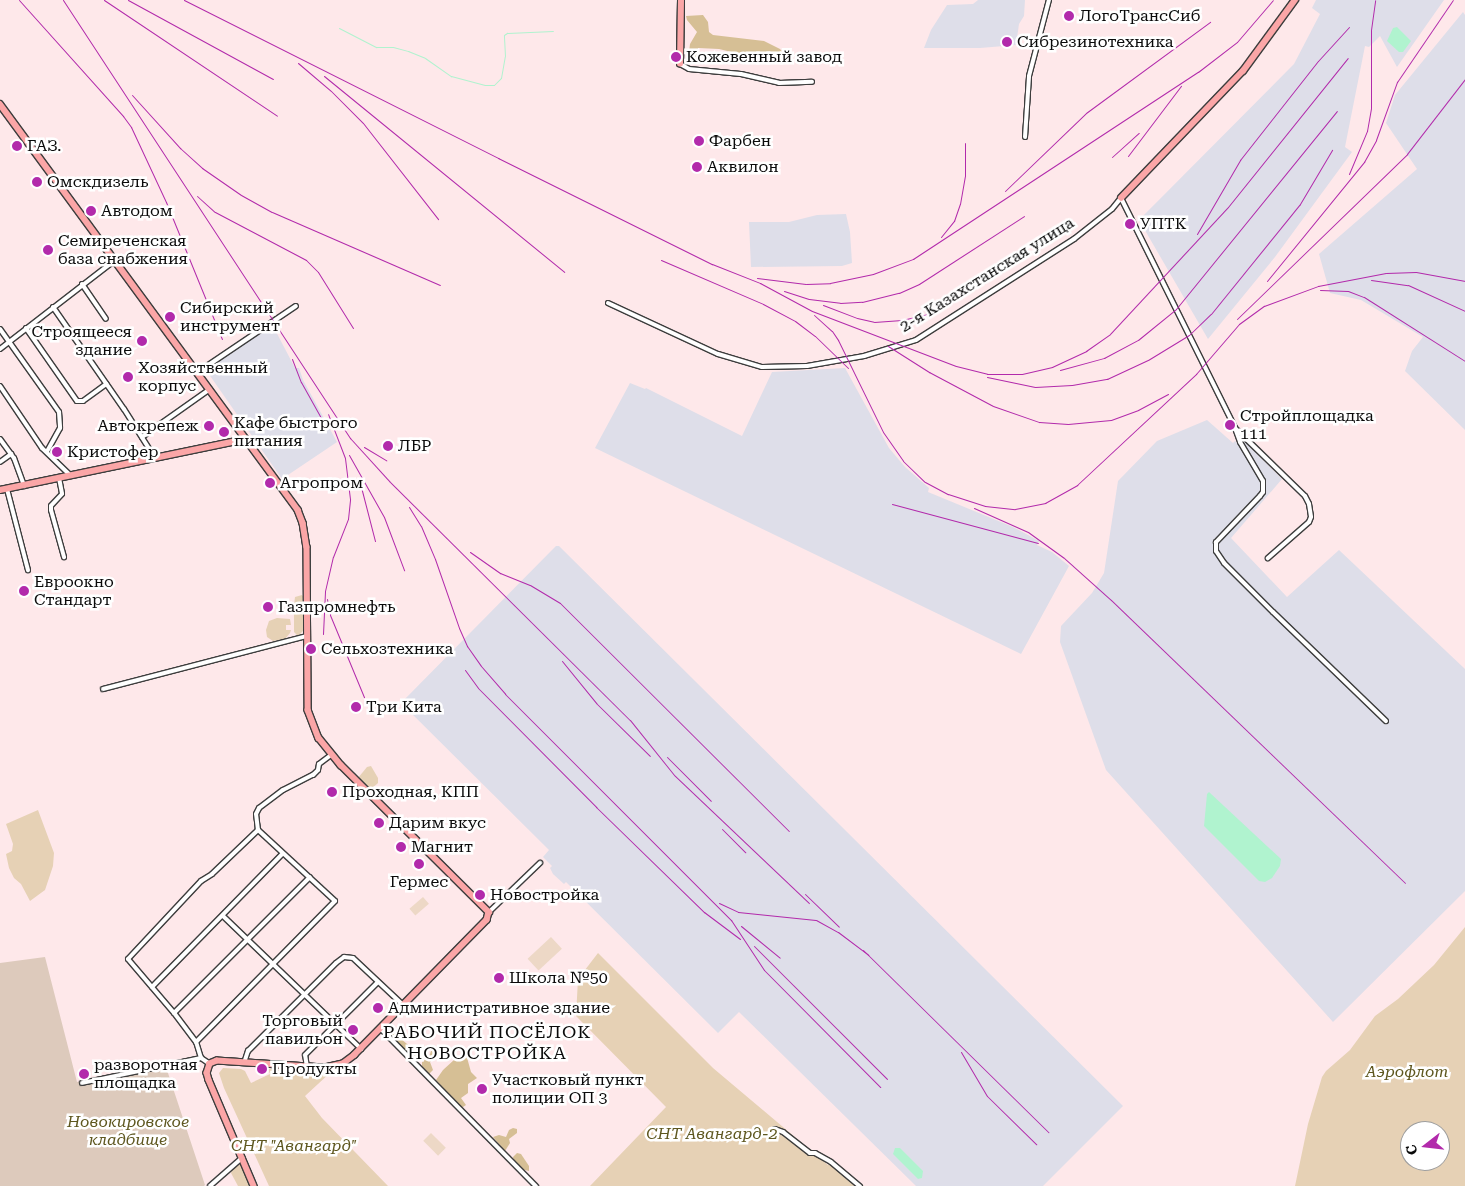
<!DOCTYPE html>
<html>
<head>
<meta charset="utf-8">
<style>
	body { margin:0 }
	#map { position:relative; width:1465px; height:1186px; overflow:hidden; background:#fee8ea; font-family:"Roboto Serif",serif }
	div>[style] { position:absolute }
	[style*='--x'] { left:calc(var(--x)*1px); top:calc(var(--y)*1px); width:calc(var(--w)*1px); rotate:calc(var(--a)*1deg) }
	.industrial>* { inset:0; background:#dedee9 }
	.green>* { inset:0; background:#e6d1b5 }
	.forest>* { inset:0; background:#d6bf95 }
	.cemetery>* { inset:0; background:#ddcabc }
	.pitch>* { inset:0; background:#edd8c6; transform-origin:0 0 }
	.water>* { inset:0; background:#b0f3cf }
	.stream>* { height:1px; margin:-0.5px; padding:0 0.5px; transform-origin:0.5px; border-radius:0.5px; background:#b0f3cf }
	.roads { filter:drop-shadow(1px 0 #3d3d3d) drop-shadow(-1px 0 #3d3d3d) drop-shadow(0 1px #3d3d3d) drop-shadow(0 -1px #3d3d3d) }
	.street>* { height:4px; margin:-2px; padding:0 2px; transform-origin:2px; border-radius:2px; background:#fff }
	.secondary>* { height:5.5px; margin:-2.75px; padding:0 2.75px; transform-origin:2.75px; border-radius:2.75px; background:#fba6a7 }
	.rail>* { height:1px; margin:-0.5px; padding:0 0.5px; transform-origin:0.5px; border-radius:0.5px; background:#b22aab }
	.dots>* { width:14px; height:14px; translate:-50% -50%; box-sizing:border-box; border:2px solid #fff; border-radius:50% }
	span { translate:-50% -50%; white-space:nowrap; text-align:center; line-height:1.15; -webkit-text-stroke:5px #fff; paint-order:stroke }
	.poi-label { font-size:16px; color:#0a0a0a }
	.left { translate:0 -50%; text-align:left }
	.right { translate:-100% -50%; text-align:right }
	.street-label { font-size:16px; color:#0a0a0a }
	.park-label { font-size:16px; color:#5e571f; font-style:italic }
	.neighbourhood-label { font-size:18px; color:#0a0a0a; letter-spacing:1px }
	.north { position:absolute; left:1400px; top:1121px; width:50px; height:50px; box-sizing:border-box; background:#fff; border:1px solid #9d9d9d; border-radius:50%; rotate:254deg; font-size:14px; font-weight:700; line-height:20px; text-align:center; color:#0a0a0a }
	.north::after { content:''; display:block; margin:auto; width:18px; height:22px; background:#b22aab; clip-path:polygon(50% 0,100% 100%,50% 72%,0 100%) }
</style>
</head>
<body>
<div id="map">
	<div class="industrial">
		<div style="clip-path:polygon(978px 0,1025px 0,1024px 16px,1019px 24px,1016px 45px,980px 48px,924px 48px,931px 30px,947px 5px,973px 4px)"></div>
		<div style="clip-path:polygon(1316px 0,1444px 0,1397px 67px,1380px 36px,1369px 47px,1365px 46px,1345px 147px,1352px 152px,1275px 257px,1208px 339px,1139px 220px,1294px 64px,1320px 14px,1312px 8px)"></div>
		<div style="clip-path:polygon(1463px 12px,1465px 15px,1465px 430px,1405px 371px,1412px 351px,1423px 337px,1361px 300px,1330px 293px,1319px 254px,1417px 169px,1386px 123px,1395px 95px)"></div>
		<div style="clip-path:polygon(846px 214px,850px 232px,852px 263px,842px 266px,751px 267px,749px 222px,789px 222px,817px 215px)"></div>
		<div style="clip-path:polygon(272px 324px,295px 368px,299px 368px,303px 380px,337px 442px,282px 479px,206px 370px)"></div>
		<div style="clip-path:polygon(845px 368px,889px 448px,905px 467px,929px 488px,928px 492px,1013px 527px,1039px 541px,1037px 545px,1052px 552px,1069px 566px,1021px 654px,595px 448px,630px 383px,645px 389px,646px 388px,742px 436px,772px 372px)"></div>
		<div style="clip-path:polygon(1207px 420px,1233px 443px,1235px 441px,1238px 444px,1242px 439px,1282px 479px,1231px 538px,1287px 597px,1339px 550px,1465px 669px,1465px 891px,1333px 1022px,1106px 770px,1060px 642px,1061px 626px,1092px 593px,1104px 573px,1118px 481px,1157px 441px)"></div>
		<div style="clip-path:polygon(556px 546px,559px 546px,1123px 1106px,1043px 1186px,916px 1186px,739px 1012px,718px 1033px,566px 882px,564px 884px,553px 874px,550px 868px,552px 866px,543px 857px,549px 850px,401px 703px)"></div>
	</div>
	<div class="green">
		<div style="clip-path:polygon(302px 595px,304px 598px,304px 630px,298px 636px,294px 632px,294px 605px,295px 597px)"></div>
		<div style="clip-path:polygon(277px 618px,290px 619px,291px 625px,286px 625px,286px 630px,291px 630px,290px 633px,285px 639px,273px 641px,267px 637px,266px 630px,269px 621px)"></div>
		<div style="clip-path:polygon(371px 766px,378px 778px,378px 783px,370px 790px,358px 778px,367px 767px)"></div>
		<div style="clip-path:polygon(38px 810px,54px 853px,53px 866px,45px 890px,30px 901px,21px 884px,14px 878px,9px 868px,6px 854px,12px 851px,13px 844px,6px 824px)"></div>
		<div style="clip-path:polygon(evenodd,1465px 927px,1465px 1186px,1295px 1186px,1308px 1124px,1322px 1077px,1326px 1071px,1350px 1050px,1375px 1016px,1398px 999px,1434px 965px,1465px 927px,1410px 1131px,1440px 1131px,1440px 1161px,1410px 1161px,1410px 1131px)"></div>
		<div style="clip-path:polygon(598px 953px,713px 1068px,828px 1165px,831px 1162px,864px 1186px,590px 1186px,666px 1107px,576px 1016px,578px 979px)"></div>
		<div style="clip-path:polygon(223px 1068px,241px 1069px,245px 1071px,251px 1083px,270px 1074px,268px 1069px,331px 1072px,305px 1096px,322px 1118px,388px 1186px,269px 1186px,224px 1088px,219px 1073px)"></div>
		<div style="clip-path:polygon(240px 1164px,244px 1165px,252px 1186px,238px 1186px,231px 1173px,232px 1169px)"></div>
	</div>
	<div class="forest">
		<div style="clip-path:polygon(703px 15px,708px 22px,709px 32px,713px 35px,764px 41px,780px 49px,786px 56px,752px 57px,719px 49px,698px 48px,698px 58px,694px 58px,689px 52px,690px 44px,697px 32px,687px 20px,686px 16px)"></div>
		<div style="clip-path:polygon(388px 1028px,413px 1049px,421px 1050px,427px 1045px,429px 1048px,422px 1057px,415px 1059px,388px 1033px)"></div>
		<div style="clip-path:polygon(441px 1045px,445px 1049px,430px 1062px,433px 1070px,429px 1074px,422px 1066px,422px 1062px,429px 1057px,431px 1051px)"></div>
		<div style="clip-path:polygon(463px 1052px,466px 1054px,471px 1072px,477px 1078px,468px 1084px,468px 1093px,461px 1098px,466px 1105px,463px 1107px,459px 1106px,436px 1080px,443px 1070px,455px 1059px,460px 1057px)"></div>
		<div style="clip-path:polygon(513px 1128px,517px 1129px,517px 1133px,509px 1139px,510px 1143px,505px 1151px,493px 1137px,499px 1135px,506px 1137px,509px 1130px)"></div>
		<div style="clip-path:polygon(517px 1153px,521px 1154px,529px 1166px,529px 1171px,521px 1169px,514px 1161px,513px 1157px)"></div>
	</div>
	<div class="cemetery">
		<div style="clip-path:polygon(45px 957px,77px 1082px,93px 1079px,95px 1083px,166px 1067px,205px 1185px,204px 1186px,0 1186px,0 963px)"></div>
	</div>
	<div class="pitch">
		<div style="left:423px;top:897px;width:9px;height:18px;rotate:49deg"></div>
		<div style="left:551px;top:937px;width:16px;height:32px;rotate:47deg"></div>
		<div style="left:431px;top:1133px;width:21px;height:11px;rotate:45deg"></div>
	</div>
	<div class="water">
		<div style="clip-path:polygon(1397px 27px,1411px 41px,1403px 52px,1399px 52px,1387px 41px,1393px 28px)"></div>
		<div style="clip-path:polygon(1209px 792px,1281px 859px,1280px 866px,1272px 878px,1265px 882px,1259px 881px,1204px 826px,1207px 794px)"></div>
		<div style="clip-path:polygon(895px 1148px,900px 1148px,923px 1171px,922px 1178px,918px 1179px,893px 1154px)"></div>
	</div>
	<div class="stream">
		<div style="--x:339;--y:28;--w:42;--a:27.2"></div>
		<div style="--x:376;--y:47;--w:17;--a:0"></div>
		<div style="--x:393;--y:47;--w:16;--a:15"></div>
		<div style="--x:408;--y:51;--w:18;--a:22"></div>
		<div style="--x:425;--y:58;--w:32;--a:35"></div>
		<div style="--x:451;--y:76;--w:35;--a:15"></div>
		<div style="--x:485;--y:85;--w:9;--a:0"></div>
		<div style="--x:494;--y:85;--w:10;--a:-45"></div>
		<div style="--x:501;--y:78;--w:22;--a:-80"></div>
		<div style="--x:505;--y:56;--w:21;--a:-93"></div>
		<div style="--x:504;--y:35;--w:4;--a:-34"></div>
		<div style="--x:507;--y:33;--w:46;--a:-2.5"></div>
	</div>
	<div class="roads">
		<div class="street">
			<div style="--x:680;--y:64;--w:10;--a:29"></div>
			<div style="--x:689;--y:69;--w:52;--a:5.5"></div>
			<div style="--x:741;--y:74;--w:39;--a:13"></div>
			<div style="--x:779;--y:83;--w:33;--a:-2"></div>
			<div style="--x:1025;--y:137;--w:61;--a:-86.2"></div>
			<div style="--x:1029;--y:76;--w:79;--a:-75.3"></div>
			<div style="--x:82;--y:284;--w:42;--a:55.6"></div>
			<div style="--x:608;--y:303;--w:121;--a:24.9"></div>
			<div style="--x:718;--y:354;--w:46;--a:16.5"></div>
			<div style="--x:762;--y:367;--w:45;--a:-1.3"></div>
			<div style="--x:807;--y:366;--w:58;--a:-10"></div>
			<div style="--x:864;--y:356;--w:54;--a:-17.1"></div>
			<div style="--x:916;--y:340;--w:188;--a:-32.6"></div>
			<div style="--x:1074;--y:239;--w:48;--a:-38.3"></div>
			<div style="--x:1112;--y:209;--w:14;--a:-51"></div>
			<div style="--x:1121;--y:198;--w:257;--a:63.6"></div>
			<div style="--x:1235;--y:428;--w:15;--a:70"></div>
			<div style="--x:1240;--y:442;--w:45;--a:59.5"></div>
			<div style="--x:1263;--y:481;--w:11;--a:90"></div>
			<div style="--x:1263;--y:492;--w:5;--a:127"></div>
			<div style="--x:1260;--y:496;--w:64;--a:133.7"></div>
			<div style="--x:1216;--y:542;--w:9;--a:90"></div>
			<div style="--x:1216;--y:551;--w:14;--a:56"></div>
			<div style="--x:1224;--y:563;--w:69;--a:45"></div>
			<div style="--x:1273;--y:612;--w:157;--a:44"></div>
			<div style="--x:53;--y:307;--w:124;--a:55.2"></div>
			<div style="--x:124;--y:409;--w:58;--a:57.7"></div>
			<div style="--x:26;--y:328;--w:89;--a:55.1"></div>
			<div style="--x:77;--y:401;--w:6;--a:0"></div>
			<div style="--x:83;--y:401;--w:29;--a:-36"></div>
			<div style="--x:0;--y:329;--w:102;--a:54.6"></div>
			<div style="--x:59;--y:412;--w:16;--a:86"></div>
			<div style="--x:60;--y:428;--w:26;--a:119"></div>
			<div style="--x:0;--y:349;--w:145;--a:-37.7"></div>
			<div style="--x:198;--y:372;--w:118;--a:-34"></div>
			<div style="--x:0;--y:386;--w:75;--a:55.9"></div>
			<div style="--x:42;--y:448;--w:40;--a:44"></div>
			<div style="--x:1236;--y:429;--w:96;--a:44.2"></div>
			<div style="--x:1305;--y:496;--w:9;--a:63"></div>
			<div style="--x:1309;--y:504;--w:13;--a:81"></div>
			<div style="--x:1311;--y:517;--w:5;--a:112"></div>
			<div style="--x:1309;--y:522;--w:55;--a:138.7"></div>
			<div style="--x:142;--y:437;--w:83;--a:-35.2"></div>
			<div style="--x:0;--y:439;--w:24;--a:54"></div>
			<div style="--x:14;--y:458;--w:30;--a:70"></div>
			<div style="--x:0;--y:462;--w:14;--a:-36"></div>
			<div style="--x:59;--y:478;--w:16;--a:79"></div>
			<div style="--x:62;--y:494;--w:16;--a:133"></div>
			<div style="--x:51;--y:506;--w:4;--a:90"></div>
			<div style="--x:51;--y:510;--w:49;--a:74.5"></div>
			<div style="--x:7;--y:489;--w:84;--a:75.5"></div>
			<div style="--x:103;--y:689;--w:210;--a:-14.6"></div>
			<div style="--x:258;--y:830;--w:16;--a:-97"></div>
			<div style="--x:256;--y:814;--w:7;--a:-63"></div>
			<div style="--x:259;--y:808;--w:30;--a:-37"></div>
			<div style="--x:283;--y:790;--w:34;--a:-27"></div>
			<div style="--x:313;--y:775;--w:7;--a:-45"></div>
			<div style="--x:318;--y:770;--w:6;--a:-81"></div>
			<div style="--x:319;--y:764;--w:15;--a:-37"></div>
			<div style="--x:489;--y:912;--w:71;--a:-43.9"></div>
			<div style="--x:223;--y:916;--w:192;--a:43.9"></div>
			<div style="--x:152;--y:987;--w:187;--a:-45.6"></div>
			<div style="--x:174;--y:1013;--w:192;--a:-45"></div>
			<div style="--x:381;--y:1029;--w:221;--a:45.4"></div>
			<div style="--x:196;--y:1042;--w:198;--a:-45.4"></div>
			<div style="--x:335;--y:901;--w:105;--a:-137.3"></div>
			<div style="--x:244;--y:1063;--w:13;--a:-72"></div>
			<div style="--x:248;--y:1051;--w:124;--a:-45"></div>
			<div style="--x:336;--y:963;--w:10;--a:-37"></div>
			<div style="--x:344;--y:957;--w:9;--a:6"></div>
			<div style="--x:353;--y:958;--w:69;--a:43.2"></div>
			<div style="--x:210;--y:1064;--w:11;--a:-146"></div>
			<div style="--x:201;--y:1058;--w:17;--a:-107"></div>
			<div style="--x:196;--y:1042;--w:36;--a:-127"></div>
			<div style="--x:174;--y:1013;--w:71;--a:-130.4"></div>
			<div style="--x:128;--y:959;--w:107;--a:-46.9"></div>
			<div style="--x:201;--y:881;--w:13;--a:-32"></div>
			<div style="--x:212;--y:874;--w:64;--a:-43.7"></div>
			<div style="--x:307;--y:1067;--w:12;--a:-99"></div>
			<div style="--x:305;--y:1055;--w:103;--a:-45"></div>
			<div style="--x:82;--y:1083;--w:122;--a:-11.9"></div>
			<div style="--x:775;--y:1129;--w:9;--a:21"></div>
			<div style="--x:783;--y:1132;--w:34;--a:38"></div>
			<div style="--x:810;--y:1153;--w:5;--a:0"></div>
			<div style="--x:815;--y:1153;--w:18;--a:29"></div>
			<div style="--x:831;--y:1162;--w:38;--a:40"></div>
			<div style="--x:210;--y:1186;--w:43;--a:-41.2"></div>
		</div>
		<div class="secondary">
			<div style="--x:680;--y:64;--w:64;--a:-89.1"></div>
			<div style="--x:0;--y:104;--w:504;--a:53.72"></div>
			<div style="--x:298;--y:510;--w:14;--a:69"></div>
			<div style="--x:303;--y:523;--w:24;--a:81"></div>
			<div style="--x:307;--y:547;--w:163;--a:89.6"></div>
			<div style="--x:308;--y:710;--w:30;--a:69"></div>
			<div style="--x:319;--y:738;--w:35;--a:51"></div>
			<div style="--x:341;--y:765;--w:209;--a:44.8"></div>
			<div style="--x:489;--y:912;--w:8;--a:104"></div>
			<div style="--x:487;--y:920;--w:189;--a:134.4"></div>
			<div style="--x:355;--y:1055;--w:15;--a:143"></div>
			<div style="--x:343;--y:1064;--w:19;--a:168"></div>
			<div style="--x:324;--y:1068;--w:107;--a:-176.3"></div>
			<div style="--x:217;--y:1061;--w:8;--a:157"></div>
			<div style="--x:210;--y:1064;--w:9;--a:108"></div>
			<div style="--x:207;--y:1073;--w:7;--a:74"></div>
			<div style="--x:209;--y:1080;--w:115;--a:67"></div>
			<div style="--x:1121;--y:198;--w:176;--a:-46.2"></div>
			<div style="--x:1243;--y:71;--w:88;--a:-53.8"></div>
			<div style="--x:0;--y:490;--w:251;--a:-11.7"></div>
		</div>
	</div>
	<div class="rail">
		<div style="--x:19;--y:0;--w:156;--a:48.1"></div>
		<div style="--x:123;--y:116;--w:14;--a:54"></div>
		<div style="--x:131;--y:127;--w:83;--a:65"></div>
		<div style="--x:166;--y:202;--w:148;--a:67.8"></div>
		<div style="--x:63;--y:0;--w:524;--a:56.77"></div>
		<div style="--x:350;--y:438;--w:59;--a:47.7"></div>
		<div style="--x:390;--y:482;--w:338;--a:44.8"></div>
		<div style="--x:630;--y:720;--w:70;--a:51.3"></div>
		<div style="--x:674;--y:775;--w:186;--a:43.5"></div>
		<div style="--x:104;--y:0;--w:208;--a:33.8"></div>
		<div style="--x:128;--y:0;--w:165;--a:28.6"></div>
		<div style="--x:184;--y:0;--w:352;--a:26.7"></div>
		<div style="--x:498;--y:158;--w:239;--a:26.4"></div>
		<div style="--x:712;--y:264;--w:52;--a:21.6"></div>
		<div style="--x:760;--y:283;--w:59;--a:28.3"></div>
		<div style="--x:812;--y:311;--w:154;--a:20.9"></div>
		<div style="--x:956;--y:366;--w:32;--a:14"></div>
		<div style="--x:987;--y:374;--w:35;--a:0"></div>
		<div style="--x:1022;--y:374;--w:31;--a:-13"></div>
		<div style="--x:1052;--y:367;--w:38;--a:-25"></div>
		<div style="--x:1086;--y:351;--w:29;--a:-35"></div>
		<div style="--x:1110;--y:334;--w:173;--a:-47.1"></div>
		<div style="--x:1228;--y:207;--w:191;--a:-51.2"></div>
		<div style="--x:298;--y:63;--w:43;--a:40.3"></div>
		<div style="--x:331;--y:91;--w:45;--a:45"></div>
		<div style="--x:363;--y:123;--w:122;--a:52"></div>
		<div style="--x:324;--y:76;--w:310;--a:39.2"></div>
		<div style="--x:132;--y:95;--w:72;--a:47.8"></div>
		<div style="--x:180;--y:148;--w:30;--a:42"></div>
		<div style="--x:202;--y:168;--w:47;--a:34.7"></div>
		<div style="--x:241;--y:195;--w:35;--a:29"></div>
		<div style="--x:272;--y:212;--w:183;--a:23.5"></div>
		<div style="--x:1128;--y:156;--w:88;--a:-52.9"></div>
		<div style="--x:1112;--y:157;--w:36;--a:-42"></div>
		<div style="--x:1349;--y:174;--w:47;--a:-67.3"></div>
		<div style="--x:1367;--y:131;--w:23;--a:-80"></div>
		<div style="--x:1371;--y:108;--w:78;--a:-90"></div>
		<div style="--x:1371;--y:30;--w:30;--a:-82"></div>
		<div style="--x:1005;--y:191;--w:112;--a:-43.9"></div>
		<div style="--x:1086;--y:113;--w:154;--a:-36.3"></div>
		<div style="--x:197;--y:196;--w:24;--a:42"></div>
		<div style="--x:215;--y:212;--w:103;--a:27.8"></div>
		<div style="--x:306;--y:260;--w:17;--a:45"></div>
		<div style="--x:318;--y:272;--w:66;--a:58"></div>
		<div style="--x:1197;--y:234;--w:86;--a:-59.8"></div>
		<div style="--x:1240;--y:160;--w:126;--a:-51.8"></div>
		<div style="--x:1318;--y:61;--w:46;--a:-47.6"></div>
		<div style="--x:941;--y:237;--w:21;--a:-51"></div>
		<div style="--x:954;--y:221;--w:18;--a:-71"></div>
		<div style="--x:960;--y:204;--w:28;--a:-80"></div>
		<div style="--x:965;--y:176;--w:33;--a:-90"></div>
		<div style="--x:661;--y:260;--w:111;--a:23.3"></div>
		<div style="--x:763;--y:304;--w:36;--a:28"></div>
		<div style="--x:795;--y:321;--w:25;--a:37"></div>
		<div style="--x:815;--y:336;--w:46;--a:44.1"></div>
		<div style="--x:757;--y:278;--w:49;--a:7"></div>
		<div style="--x:806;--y:284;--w:24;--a:-2"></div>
		<div style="--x:830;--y:283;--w:44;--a:-11.8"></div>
		<div style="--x:873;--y:274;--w:43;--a:-20.6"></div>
		<div style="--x:913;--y:259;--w:341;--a:-33.3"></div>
		<div style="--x:1198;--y:72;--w:49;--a:-37.6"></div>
		<div style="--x:1237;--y:42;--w:55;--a:-49.4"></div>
		<div style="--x:1371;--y:280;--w:37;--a:8"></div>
		<div style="--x:1408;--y:285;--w:63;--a:24.5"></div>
		<div style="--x:1267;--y:281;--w:154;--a:-50.8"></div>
		<div style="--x:1364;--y:162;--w:25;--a:-61"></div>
		<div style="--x:1376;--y:140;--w:62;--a:-70.1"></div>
		<div style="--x:1397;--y:82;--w:99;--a:-55.7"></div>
		<div style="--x:1320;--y:290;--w:28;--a:2"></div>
		<div style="--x:1348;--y:291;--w:17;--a:21"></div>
		<div style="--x:1364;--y:297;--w:120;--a:32.4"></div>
		<div style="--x:784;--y:291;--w:26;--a:18"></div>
		<div style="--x:809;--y:299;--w:31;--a:7"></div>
		<div style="--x:840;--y:303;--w:22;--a:-3"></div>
		<div style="--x:862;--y:302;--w:38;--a:-14"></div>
		<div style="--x:899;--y:293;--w:22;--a:-24"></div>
		<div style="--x:919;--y:284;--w:125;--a:-32.9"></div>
		<div style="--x:823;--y:305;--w:36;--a:21"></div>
		<div style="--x:857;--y:318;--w:17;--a:13"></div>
		<div style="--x:874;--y:322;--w:28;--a:-4"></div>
		<div style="--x:902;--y:320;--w:31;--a:-13"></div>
		<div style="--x:814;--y:315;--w:24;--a:42"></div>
		<div style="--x:832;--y:331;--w:11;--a:56"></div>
		<div style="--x:838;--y:340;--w:102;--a:63.9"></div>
		<div style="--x:883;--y:432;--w:35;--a:55"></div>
		<div style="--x:903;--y:461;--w:30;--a:44"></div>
		<div style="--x:925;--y:482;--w:26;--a:28"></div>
		<div style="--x:948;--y:494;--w:39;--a:18"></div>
		<div style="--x:985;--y:506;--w:30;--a:6"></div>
		<div style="--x:1015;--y:509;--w:31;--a:-11"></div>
		<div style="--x:1045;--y:503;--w:37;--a:-29"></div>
		<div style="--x:1077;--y:485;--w:163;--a:-43"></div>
		<div style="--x:1196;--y:374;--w:66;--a:-49.3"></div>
		<div style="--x:1239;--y:324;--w:31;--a:-36"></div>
		<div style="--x:1264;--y:306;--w:58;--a:-20.3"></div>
		<div style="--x:1318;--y:286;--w:69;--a:-10.8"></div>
		<div style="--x:1386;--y:273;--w:30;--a:-2"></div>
		<div style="--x:1416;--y:272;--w:50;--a:10.4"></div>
		<div style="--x:1237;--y:319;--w:237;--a:-44.1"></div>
		<div style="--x:1407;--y:154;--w:95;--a:-52.3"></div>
		<div style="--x:888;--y:346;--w:49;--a:32.4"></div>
		<div style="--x:929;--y:372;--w:72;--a:28"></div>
		<div style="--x:993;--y:406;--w:49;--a:19.2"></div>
		<div style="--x:1039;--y:422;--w:29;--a:4"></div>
		<div style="--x:1068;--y:424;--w:43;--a:-5.3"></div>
		<div style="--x:1111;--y:420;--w:29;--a:-20"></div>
		<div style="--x:1138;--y:410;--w:34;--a:-28"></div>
		<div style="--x:292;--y:359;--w:25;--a:69"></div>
		<div style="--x:301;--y:382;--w:51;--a:60.9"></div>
		<div style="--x:1060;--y:370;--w:46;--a:-15.3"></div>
		<div style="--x:1104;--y:358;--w:38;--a:-28"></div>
		<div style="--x:1138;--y:340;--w:49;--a:-39.2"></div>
		<div style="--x:1176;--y:309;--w:255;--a:-50.9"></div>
		<div style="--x:987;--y:377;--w:49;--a:11.8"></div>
		<div style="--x:1035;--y:387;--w:37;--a:-3"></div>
		<div style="--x:1072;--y:385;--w:36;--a:-10"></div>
		<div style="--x:1107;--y:379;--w:45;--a:-24.9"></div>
		<div style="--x:1148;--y:360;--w:48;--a:-31.4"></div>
		<div style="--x:1189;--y:335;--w:30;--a:-44"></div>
		<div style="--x:1211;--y:314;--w:141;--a:-51"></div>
		<div style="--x:1300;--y:204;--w:63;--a:-59.3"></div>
		<div style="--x:364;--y:447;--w:26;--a:31"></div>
		<div style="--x:349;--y:455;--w:71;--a:60.6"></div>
		<div style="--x:384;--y:517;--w:57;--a:69.3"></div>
		<div style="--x:360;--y:483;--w:60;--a:75.5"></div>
		<div style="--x:892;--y:504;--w:151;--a:15"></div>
		<div style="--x:409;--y:507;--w:22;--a:58"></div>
		<div style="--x:421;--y:526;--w:36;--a:67"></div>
		<div style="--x:435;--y:559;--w:73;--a:70.8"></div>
		<div style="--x:459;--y:628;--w:20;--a:66"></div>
		<div style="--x:467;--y:646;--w:24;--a:55"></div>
		<div style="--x:481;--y:666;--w:37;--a:49"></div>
		<div style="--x:505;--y:694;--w:320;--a:45"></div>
		<div style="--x:731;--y:920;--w:60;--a:56.6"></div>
		<div style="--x:764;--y:970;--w:165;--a:45.2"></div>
		<div style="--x:974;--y:508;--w:59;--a:24"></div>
		<div style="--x:1028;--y:532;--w:44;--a:35.8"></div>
		<div style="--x:1064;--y:558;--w:63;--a:41.8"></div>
		<div style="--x:1111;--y:600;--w:408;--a:43.9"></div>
		<div style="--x:470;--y:552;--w:37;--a:35"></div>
		<div style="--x:500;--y:573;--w:32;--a:22"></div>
		<div style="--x:530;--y:585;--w:35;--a:31"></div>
		<div style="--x:560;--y:603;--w:323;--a:44.9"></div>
		<div style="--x:327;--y:599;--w:16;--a:79"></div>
		<div style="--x:330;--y:615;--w:89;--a:67.5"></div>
		<div style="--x:323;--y:634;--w:43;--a:-87.3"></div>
		<div style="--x:325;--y:591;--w:35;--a:-77"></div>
		<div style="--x:333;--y:557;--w:41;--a:-68.5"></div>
		<div style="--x:348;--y:519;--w:20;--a:-84"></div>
		<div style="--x:350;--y:499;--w:41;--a:-97"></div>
		<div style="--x:345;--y:458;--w:47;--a:-111.1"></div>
		<div style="--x:562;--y:661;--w:55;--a:50.9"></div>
		<div style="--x:597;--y:704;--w:74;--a:44.5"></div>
		<div style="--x:465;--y:670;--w:22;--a:54"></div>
		<div style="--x:478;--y:688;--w:168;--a:45.2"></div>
		<div style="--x:596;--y:807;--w:151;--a:44.2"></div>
		<div style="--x:704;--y:912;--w:45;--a:36.9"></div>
		<div style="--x:667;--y:757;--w:62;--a:45"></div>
		<div style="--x:722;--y:829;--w:33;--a:45"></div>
		<div style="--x:805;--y:894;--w:47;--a:44.1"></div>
		<div style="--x:719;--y:903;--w:21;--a:25"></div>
		<div style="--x:738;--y:912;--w:78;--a:5.9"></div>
		<div style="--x:816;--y:920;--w:25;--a:29"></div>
		<div style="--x:838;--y:932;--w:38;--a:37"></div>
		<div style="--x:741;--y:926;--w:50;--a:39.4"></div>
		<div style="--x:754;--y:946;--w:188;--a:45"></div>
		<div style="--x:863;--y:950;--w:260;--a:44.5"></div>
		<div style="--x:961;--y:1052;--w:51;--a:59.4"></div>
		<div style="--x:987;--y:1096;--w:69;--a:44.4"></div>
	</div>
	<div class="dots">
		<div style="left:1069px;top:16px;background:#b22aab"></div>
		<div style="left:1007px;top:42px;background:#b22aab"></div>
		<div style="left:676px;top:57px;background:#b22aab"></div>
		<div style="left:699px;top:141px;background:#b22aab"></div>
		<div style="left:17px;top:146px;background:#b22aab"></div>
		<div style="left:697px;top:167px;background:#b22aab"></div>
		<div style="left:37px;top:182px;background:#b22aab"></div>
		<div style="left:91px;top:211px;background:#b22aab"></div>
		<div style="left:1130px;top:224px;background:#b22aab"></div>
		<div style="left:48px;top:250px;background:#b22aab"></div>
		<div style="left:170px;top:317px;background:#b22aab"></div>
		<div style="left:142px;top:341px;background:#b22aab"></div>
		<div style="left:128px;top:377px;background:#b22aab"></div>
		<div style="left:1230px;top:425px;background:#b22aab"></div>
		<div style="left:209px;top:426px;background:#b22aab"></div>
		<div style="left:224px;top:432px;background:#b22aab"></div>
		<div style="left:388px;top:446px;background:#b22aab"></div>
		<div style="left:57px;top:452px;background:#b22aab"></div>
		<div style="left:270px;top:483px;background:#b22aab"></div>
		<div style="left:24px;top:591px;background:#b22aab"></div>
		<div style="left:268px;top:607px;background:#b22aab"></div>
		<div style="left:311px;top:649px;background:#b22aab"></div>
		<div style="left:356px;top:707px;background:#b22aab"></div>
		<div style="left:332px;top:792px;background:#b22aab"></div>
		<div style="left:379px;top:823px;background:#b22aab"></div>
		<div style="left:401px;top:847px;background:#b22aab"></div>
		<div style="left:419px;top:864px;background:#b22aab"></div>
		<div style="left:480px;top:895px;background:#b22aab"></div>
		<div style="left:499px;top:978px;background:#b22aab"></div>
		<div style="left:378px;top:1008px;background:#b22aab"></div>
		<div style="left:353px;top:1030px;background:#b22aab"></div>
		<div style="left:262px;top:1069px;background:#b22aab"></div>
		<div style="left:84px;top:1074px;background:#b22aab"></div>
		<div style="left:482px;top:1089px;background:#b22aab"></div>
	</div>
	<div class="poi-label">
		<span class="left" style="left:1079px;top:16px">ЛогоТрансСиб</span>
		<span class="left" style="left:1017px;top:42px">Сибрезинотехника</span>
		<span class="left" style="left:686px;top:57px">Кожевенный завод</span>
		<span class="left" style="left:709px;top:141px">Фарбен</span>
		<span class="left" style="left:27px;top:146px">ГАЗ.</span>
		<span class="left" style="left:707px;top:167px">Аквилон</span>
		<span class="left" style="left:47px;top:182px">Омскдизель</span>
		<span class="left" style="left:101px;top:211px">Автодом</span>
		<span class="left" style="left:1140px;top:224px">УПТК</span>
		<span class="left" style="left:58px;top:250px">Семиреченская<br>база снабжения</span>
		<span class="left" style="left:180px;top:317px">Сибирский<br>инструмент</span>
		<span class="right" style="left:132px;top:341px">Строящееся<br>здание</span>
		<span class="left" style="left:138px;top:377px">Хозяйственный<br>корпус</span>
		<span class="left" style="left:1240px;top:425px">Стройплощадка<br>111</span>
		<span class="left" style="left:234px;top:432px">Кафе быстрого<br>питания</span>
		<span class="right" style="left:199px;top:426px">Автокрепеж</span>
		<span class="left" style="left:398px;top:446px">ЛБР</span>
		<span class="left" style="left:67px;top:452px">Кристофер</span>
		<span class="left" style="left:280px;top:483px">Агропром</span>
		<span class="left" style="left:34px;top:591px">Евроокно<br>Стандарт</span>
		<span class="left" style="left:278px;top:607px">Газпромнефть</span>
		<span class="left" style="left:321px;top:649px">Сельхозтехника</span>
		<span class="left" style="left:366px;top:707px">Три Кита</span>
		<span class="left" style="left:342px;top:792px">Проходная, КПП</span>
		<span class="left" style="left:389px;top:823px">Дарим вкус</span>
		<span class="left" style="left:411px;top:847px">Магнит</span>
		<span style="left:419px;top:882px">Гермес</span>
		<span class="left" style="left:490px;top:895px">Новостройка</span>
		<span class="left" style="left:509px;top:978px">Школа №50</span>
		<span class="left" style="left:388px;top:1008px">Административное здание</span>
		<span class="right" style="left:343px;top:1030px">Торговый<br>павильон</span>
		<span class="left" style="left:94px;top:1074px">разворотная<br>площадка</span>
		<span class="left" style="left:272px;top:1069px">Продукты</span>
		<span class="left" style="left:492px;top:1089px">Участковый пункт<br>полиции ОП 3</span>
	</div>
	<div class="street-label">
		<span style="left:987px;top:275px;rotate:-32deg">2-я Казахстанская улица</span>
	</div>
	<div class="park-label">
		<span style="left:1407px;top:1072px">Аэрофлот</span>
		<span style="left:128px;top:1131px">Новокировское<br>кладбище</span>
		<span style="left:712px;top:1134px">СНТ Авангард-2</span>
		<span style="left:294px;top:1146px">СНТ "Авангард"</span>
	</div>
	<div class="neighbourhood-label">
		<span style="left:487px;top:1043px">РАБОЧИЙ ПОСЁЛОК<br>НОВОСТРОЙКА</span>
	</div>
	<div class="north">С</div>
</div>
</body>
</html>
